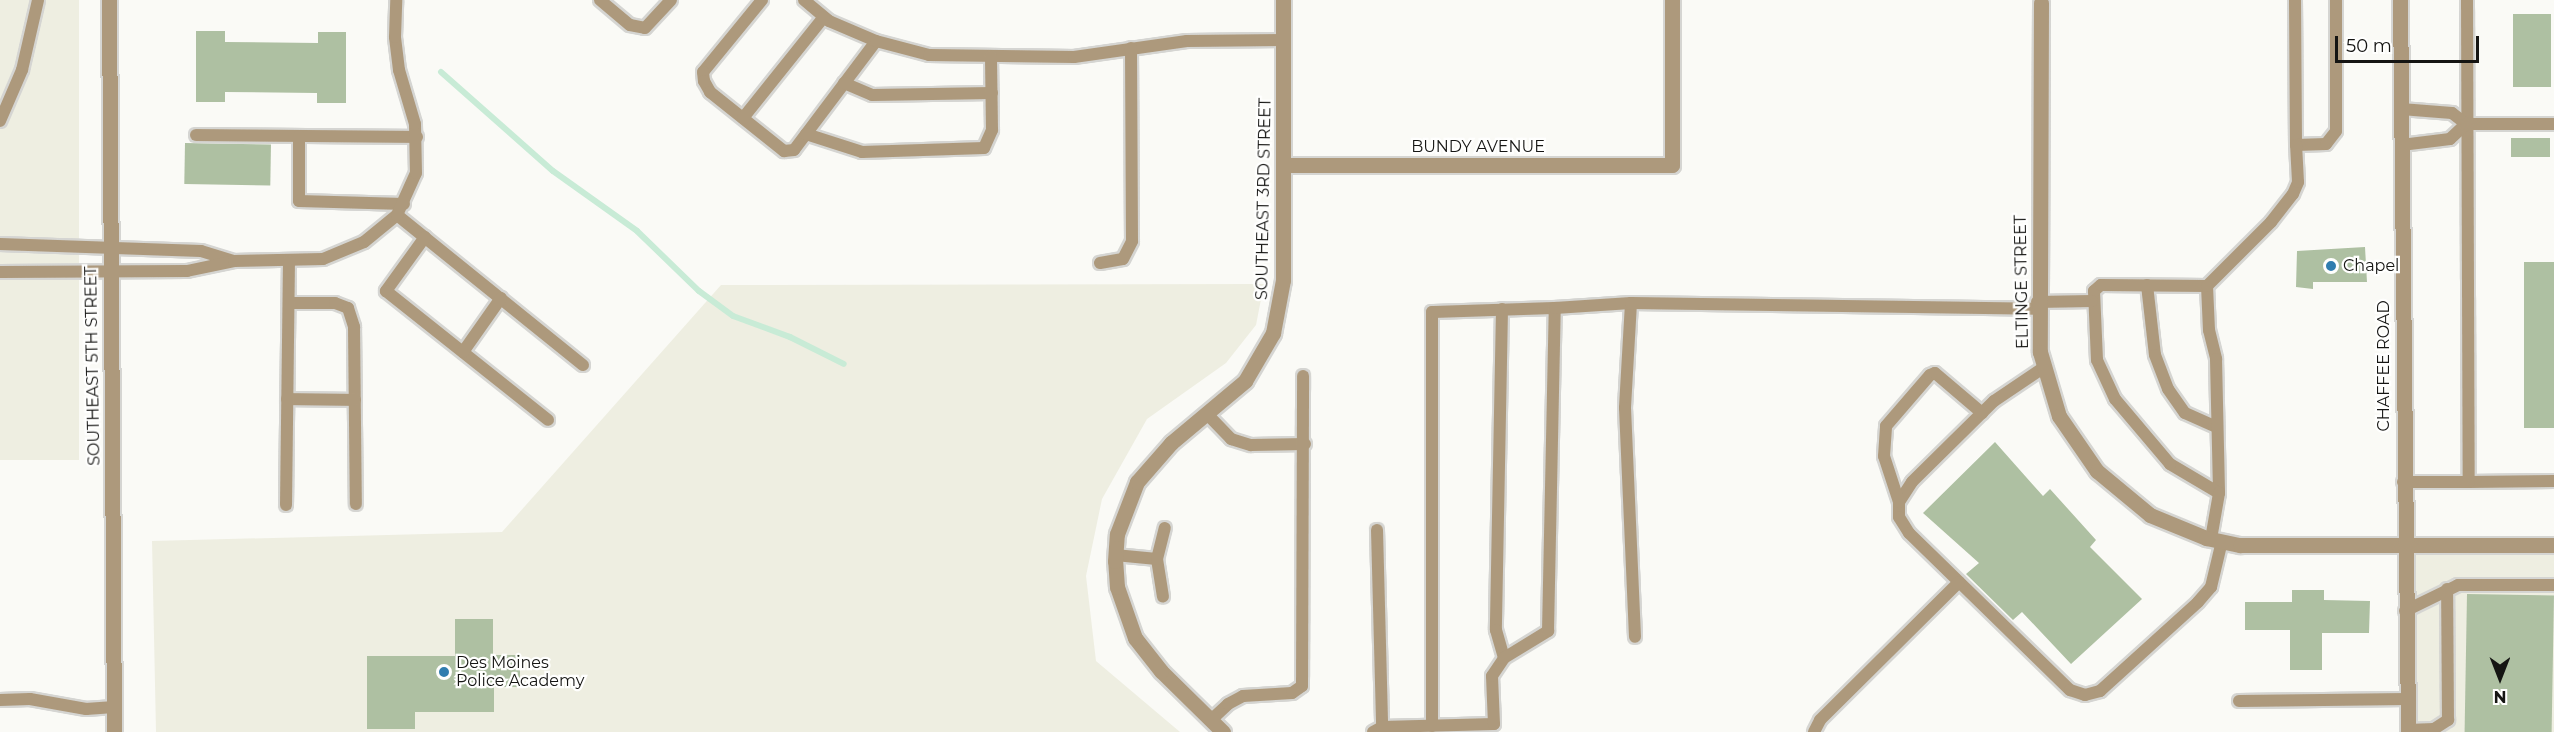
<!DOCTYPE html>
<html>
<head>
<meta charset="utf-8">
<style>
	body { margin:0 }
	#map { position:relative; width:2554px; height:732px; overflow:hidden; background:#fafaf6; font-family:Montserrat,sans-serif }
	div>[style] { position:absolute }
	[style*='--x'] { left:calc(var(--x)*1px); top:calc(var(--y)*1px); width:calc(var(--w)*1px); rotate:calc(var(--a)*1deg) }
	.built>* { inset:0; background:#eeeee1; transform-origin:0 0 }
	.stream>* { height:6px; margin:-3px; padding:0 3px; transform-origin:3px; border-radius:3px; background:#c8ebd6 }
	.building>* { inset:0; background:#aec0a2; transform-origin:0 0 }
	.roads { filter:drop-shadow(2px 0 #d5d5d2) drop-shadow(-2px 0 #d5d5d2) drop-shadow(0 2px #d5d5d2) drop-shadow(0 -2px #d5d5d2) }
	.service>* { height:12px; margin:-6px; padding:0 6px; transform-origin:6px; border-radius:6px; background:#ad997c }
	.minor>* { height:15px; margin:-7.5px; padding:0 7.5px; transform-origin:7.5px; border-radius:7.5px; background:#ad997c }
	.tertiary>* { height:15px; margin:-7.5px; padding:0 7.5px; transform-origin:7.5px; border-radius:7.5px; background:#ad997c }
	.dots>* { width:16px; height:16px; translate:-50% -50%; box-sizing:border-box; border:3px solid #fffffe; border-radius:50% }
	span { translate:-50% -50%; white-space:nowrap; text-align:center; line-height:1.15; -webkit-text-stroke:4.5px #fffffe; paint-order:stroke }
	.street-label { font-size:16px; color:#151513 }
	.poi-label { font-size:16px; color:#151513 }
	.left { translate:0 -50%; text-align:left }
	.north { position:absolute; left:2470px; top:648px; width:60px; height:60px; -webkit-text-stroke:4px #fffffe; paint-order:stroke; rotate:180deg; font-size:16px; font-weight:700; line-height:24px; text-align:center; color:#151513 }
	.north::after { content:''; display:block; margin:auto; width:21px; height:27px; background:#151513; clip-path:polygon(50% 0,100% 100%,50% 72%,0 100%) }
	.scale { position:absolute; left:2335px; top:36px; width:144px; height:27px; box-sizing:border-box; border:3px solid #151513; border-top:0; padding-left:8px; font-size:18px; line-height:21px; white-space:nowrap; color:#151513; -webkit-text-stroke:4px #fffffe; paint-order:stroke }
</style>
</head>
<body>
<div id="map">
	<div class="built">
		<div style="left:0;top:0;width:79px;height:460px"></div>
		<div style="clip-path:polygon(1264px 284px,1256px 325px,1226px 363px,1147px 419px,1102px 499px,1086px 576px,1096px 661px,1180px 732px,156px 732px,152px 541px,502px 532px,721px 285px)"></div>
		<div style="left:2403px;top:545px;width:151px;height:187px"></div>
	</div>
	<div class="stream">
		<div style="--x:441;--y:72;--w:149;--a:41.5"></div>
		<div style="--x:553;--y:171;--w:103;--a:35.5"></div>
		<div style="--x:637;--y:231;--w:86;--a:44.1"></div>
		<div style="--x:699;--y:291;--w:42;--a:36.3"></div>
		<div style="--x:733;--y:316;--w:61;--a:20.2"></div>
		<div style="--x:790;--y:337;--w:60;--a:26.6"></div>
	</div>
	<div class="building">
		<div style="left:2513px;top:14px;width:38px;height:73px"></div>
		<div style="clip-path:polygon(196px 31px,225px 31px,225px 42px,318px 43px,318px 32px,346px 32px,346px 103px,317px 103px,317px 93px,225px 92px,225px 102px,196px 102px)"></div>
		<div style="left:2511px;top:138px;width:39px;height:19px"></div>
		<div style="left:185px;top:143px;width:86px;height:41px;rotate:1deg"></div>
		<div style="clip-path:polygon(2365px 247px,2367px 282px,2313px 282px,2313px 289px,2296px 287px,2297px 251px)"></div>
		<div style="left:2524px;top:262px;width:30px;height:166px"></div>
		<div style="clip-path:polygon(1995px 442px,2043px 496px,2050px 489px,2096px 540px,2090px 547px,2142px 599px,2071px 664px,2022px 612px,2013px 620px,1966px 574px,1979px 563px,1923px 513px)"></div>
		<div style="clip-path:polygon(2292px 590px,2324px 590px,2324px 600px,2370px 601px,2369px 633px,2322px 633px,2322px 670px,2290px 670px,2290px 630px,2245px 630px,2245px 602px,2292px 602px)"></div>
		<div style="left:2467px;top:594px;width:87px;height:138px;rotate:1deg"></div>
		<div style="clip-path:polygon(455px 619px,493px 619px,493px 655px,520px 655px,520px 687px,494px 687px,494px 712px,415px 712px,415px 729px,367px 729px,367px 656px,455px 656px)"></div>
	</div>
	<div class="roads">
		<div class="service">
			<div style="--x:600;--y:0;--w:39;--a:40"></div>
			<div style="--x:630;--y:25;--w:15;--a:11"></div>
			<div style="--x:645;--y:28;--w:38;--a:-47"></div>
			<div style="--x:762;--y:0;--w:93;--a:129.3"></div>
			<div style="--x:703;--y:72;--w:9;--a:84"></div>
			<div style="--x:704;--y:81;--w:13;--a:61"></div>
			<div style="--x:710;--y:92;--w:95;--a:38.6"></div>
			<div style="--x:784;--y:151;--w:10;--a:-6"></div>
			<div style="--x:794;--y:150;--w:136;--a:-53"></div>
			<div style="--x:804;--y:0;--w:33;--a:40"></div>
			<div style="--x:829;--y:21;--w:51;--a:23.1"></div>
			<div style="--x:876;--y:41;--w:55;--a:14.8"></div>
			<div style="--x:929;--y:55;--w:145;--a:0.8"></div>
			<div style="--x:1074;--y:57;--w:114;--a:-8.1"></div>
			<div style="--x:1187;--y:41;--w:96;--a:-0.6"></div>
			<div style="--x:2295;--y:0;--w:145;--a:89.6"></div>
			<div style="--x:2296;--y:145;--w:30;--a:-2"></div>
			<div style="--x:2326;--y:144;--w:16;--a:-52"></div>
			<div style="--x:2336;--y:131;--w:131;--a:-90"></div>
			<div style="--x:2467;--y:0;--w:482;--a:89.8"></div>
			<div style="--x:2469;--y:482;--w:85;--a:-0.7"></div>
			<div style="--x:844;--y:83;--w:30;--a:23"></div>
			<div style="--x:872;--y:95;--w:120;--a:-1"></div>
			<div style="--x:2401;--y:109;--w:51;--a:4.5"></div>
			<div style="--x:2452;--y:113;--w:18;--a:38"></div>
			<div style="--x:2466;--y:124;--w:22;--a:137"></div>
			<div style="--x:2450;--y:139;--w:49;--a:173"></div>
			<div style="--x:743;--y:118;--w:129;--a:-51.3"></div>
			<div style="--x:0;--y:121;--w:56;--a:-66.7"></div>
			<div style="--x:22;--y:70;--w:72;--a:-77.1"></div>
			<div style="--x:2466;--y:124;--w:88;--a:0"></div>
			<div style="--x:806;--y:134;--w:59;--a:17.8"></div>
			<div style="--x:862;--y:152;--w:122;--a:-1.9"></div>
			<div style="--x:984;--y:148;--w:20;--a:-66"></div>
			<div style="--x:992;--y:130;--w:74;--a:-90.8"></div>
			<div style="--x:196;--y:135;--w:221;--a:0.5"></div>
			<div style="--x:299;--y:136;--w:65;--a:90"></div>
			<div style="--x:299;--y:201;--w:105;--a:1.6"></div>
			<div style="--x:397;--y:215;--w:239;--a:38.9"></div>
			<div style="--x:425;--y:237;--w:67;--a:125.8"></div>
			<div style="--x:386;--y:291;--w:207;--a:38.5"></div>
			<div style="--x:0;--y:244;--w:201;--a:2"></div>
			<div style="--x:201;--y:251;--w:34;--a:17"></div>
			<div style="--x:1100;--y:263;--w:23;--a:-10"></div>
			<div style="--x:1123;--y:259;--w:20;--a:-63"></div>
			<div style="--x:1132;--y:241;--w:193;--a:-90.3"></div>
			<div style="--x:0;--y:272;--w:187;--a:-0.3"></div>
			<div style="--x:187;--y:271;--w:48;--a:-12"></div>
			<div style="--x:234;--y:261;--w:89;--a:-1.3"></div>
			<div style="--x:323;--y:259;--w:44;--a:-22.5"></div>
			<div style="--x:364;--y:242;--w:43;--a:-39.3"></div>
			<div style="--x:397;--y:215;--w:46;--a:-65.7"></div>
			<div style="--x:416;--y:173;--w:49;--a:-91.2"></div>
			<div style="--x:415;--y:124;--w:56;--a:-106.5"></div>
			<div style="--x:399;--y:70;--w:33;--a:-97"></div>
			<div style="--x:395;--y:37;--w:37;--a:-88"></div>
			<div style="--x:2147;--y:285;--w:70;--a:83.5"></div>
			<div style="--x:2155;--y:355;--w:36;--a:69"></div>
			<div style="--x:2168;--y:389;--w:29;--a:55"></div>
			<div style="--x:2185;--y:413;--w:35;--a:24"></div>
			<div style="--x:2207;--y:286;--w:44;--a:87.4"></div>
			<div style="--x:2209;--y:330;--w:30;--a:76"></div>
			<div style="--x:2216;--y:359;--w:134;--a:88.7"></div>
			<div style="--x:2219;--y:493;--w:57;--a:-149.4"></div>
			<div style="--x:2170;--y:464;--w:85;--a:-130.2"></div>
			<div style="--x:2115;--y:399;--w:43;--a:-114.8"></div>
			<div style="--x:2097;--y:360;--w:69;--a:-92.5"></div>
			<div style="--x:2094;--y:291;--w:9;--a:-41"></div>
			<div style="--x:2101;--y:285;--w:106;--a:0.5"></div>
			<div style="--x:2207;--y:286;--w:91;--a:-45"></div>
			<div style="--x:2271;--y:222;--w:36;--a:-52"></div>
			<div style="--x:2293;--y:194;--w:13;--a:-67"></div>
			<div style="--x:2298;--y:182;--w:37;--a:-93"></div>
			<div style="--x:2037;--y:302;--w:55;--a:-1"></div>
			<div style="--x:289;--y:303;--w:46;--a:0"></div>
			<div style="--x:335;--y:303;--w:14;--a:21"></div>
			<div style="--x:348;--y:308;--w:20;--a:72"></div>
			<div style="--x:354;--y:327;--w:177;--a:89.4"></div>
			<div style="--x:1631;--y:303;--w:105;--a:93.3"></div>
			<div style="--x:1625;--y:408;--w:229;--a:87.5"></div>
			<div style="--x:1502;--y:309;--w:321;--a:91.1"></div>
			<div style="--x:1496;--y:630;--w:29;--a:74"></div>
			<div style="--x:463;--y:352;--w:66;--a:-54.9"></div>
			<div style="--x:2043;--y:368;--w:59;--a:146"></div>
			<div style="--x:1994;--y:401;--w:115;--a:135.4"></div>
			<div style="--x:1912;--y:482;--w:24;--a:123"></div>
			<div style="--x:1899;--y:502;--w:15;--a:90"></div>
			<div style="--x:1899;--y:517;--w:19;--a:58"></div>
			<div style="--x:1909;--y:533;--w:225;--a:44.3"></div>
			<div style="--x:2070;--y:690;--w:16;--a:18"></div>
			<div style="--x:2085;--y:695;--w:16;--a:-15"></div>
			<div style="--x:2100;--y:691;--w:132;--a:-42.2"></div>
			<div style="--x:2198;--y:602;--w:20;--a:-49"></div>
			<div style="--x:2211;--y:587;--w:47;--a:-76.6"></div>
			<div style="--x:287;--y:399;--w:68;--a:0.8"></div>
			<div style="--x:1207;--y:414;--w:35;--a:46"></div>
			<div style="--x:1231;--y:439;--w:21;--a:17"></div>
			<div style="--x:1251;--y:445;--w:54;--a:-1.1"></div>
			<div style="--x:2403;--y:482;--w:66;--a:0"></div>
			<div style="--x:1899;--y:502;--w:48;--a:-108.1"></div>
			<div style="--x:1884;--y:456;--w:30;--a:-86"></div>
			<div style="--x:1886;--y:426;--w:67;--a:-49.2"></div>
			<div style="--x:1930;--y:375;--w:5;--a:-22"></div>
			<div style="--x:1935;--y:373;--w:62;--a:40.4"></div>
			<div style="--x:286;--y:505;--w:244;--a:-89.3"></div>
			<div style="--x:1377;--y:530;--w:197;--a:88.5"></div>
			<div style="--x:2211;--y:539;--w:47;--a:-80.1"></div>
			<div style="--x:1115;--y:555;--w:42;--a:5.4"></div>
			<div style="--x:1157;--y:559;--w:38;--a:81"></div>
			<div style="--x:1157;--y:559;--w:32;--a:-76"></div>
			<div style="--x:2405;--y:611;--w:59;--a:-26.1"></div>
			<div style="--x:2458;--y:585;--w:96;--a:0"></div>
			<div style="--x:0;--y:700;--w:30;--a:-2"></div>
			<div style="--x:30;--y:699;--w:57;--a:10.1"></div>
			<div style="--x:86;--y:709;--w:28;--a:-4"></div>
			<div style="--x:2239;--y:701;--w:168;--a:-0.7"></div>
			<div style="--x:1211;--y:720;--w:23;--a:-43"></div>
			<div style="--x:1228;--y:704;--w:17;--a:-28"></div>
			<div style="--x:1243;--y:696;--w:49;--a:-3.5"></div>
			<div style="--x:1292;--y:693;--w:12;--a:-35"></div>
			<div style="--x:1302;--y:686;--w:310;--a:-89.8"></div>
			<div style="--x:1432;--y:726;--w:414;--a:-90"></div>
			<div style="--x:1432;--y:312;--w:123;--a:-1.9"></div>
			<div style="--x:2408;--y:730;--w:26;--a:-2"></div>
			<div style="--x:2434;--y:729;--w:17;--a:-33"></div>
			<div style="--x:2448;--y:720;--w:131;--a:-90.4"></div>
			<div style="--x:1373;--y:732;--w:10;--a:-29"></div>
			<div style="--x:1382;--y:727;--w:112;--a:-1.5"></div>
			<div style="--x:1494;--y:724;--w:48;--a:-92.4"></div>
			<div style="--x:1492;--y:676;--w:22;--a:-56"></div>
			<div style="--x:1504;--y:658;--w:52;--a:-31.5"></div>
			<div style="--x:1548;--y:631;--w:323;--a:-88.8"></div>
			<div style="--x:1555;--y:308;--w:76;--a:-3.8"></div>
			<div style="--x:1631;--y:303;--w:406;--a:0.8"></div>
			<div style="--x:1814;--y:732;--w:13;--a:-63"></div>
			<div style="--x:1820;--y:720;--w:196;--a:-44.8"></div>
		</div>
		<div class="minor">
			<div style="--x:2400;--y:0;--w:732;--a:89.37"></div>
			<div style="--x:2041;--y:3;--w:349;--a:90.2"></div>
			<div style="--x:2040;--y:352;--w:67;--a:73.5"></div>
			<div style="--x:2059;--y:416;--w:67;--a:55.4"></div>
			<div style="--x:2097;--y:471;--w:69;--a:39.7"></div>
			<div style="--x:2150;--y:515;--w:61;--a:22.3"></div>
			<div style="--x:2206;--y:538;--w:35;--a:12"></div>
			<div style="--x:2240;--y:545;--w:314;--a:0"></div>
			<div style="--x:1283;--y:165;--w:389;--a:0"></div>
			<div style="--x:1672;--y:165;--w:165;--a:-90"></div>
			<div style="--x:1223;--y:732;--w:87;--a:-135.5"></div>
			<div style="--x:1161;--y:671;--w:42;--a:-128.2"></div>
			<div style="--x:1135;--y:638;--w:54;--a:-109.4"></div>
			<div style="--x:1117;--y:587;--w:26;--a:-94"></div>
			<div style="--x:1115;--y:561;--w:27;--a:-86"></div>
			<div style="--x:1117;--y:534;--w:56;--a:-69"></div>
			<div style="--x:1137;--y:482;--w:52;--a:-48.9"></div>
			<div style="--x:1171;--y:443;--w:97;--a:-40"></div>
			<div style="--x:1245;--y:381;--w:56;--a:-59.7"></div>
			<div style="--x:1273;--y:333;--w:54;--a:-79.3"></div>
			<div style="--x:1283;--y:280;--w:280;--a:-90"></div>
		</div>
		<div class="tertiary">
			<div style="--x:109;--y:0;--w:732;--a:89.61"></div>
		</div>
	</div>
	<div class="dots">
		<div style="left:2331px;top:266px;background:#307daf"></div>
		<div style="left:444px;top:672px;background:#307daf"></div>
	</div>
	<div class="street-label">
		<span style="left:1478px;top:147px">BUNDY AVENUE</span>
		<span style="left:1264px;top:199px;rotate:-89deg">SOUTHEAST 3RD STREET</span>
		<span style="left:2022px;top:282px;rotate:-91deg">ELTINGE STREET</span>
		<span style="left:93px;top:366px;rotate:-91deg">SOUTHEAST 5TH STREET</span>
		<span style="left:2384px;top:366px;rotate:-90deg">CHAFFEE ROAD</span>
	</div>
	<div class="poi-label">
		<span class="left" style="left:2343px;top:266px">Chapel</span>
		<span class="left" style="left:456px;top:672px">Des Moines<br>Police Academy</span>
	</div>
	<div class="north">N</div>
	<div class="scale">50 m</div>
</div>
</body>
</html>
